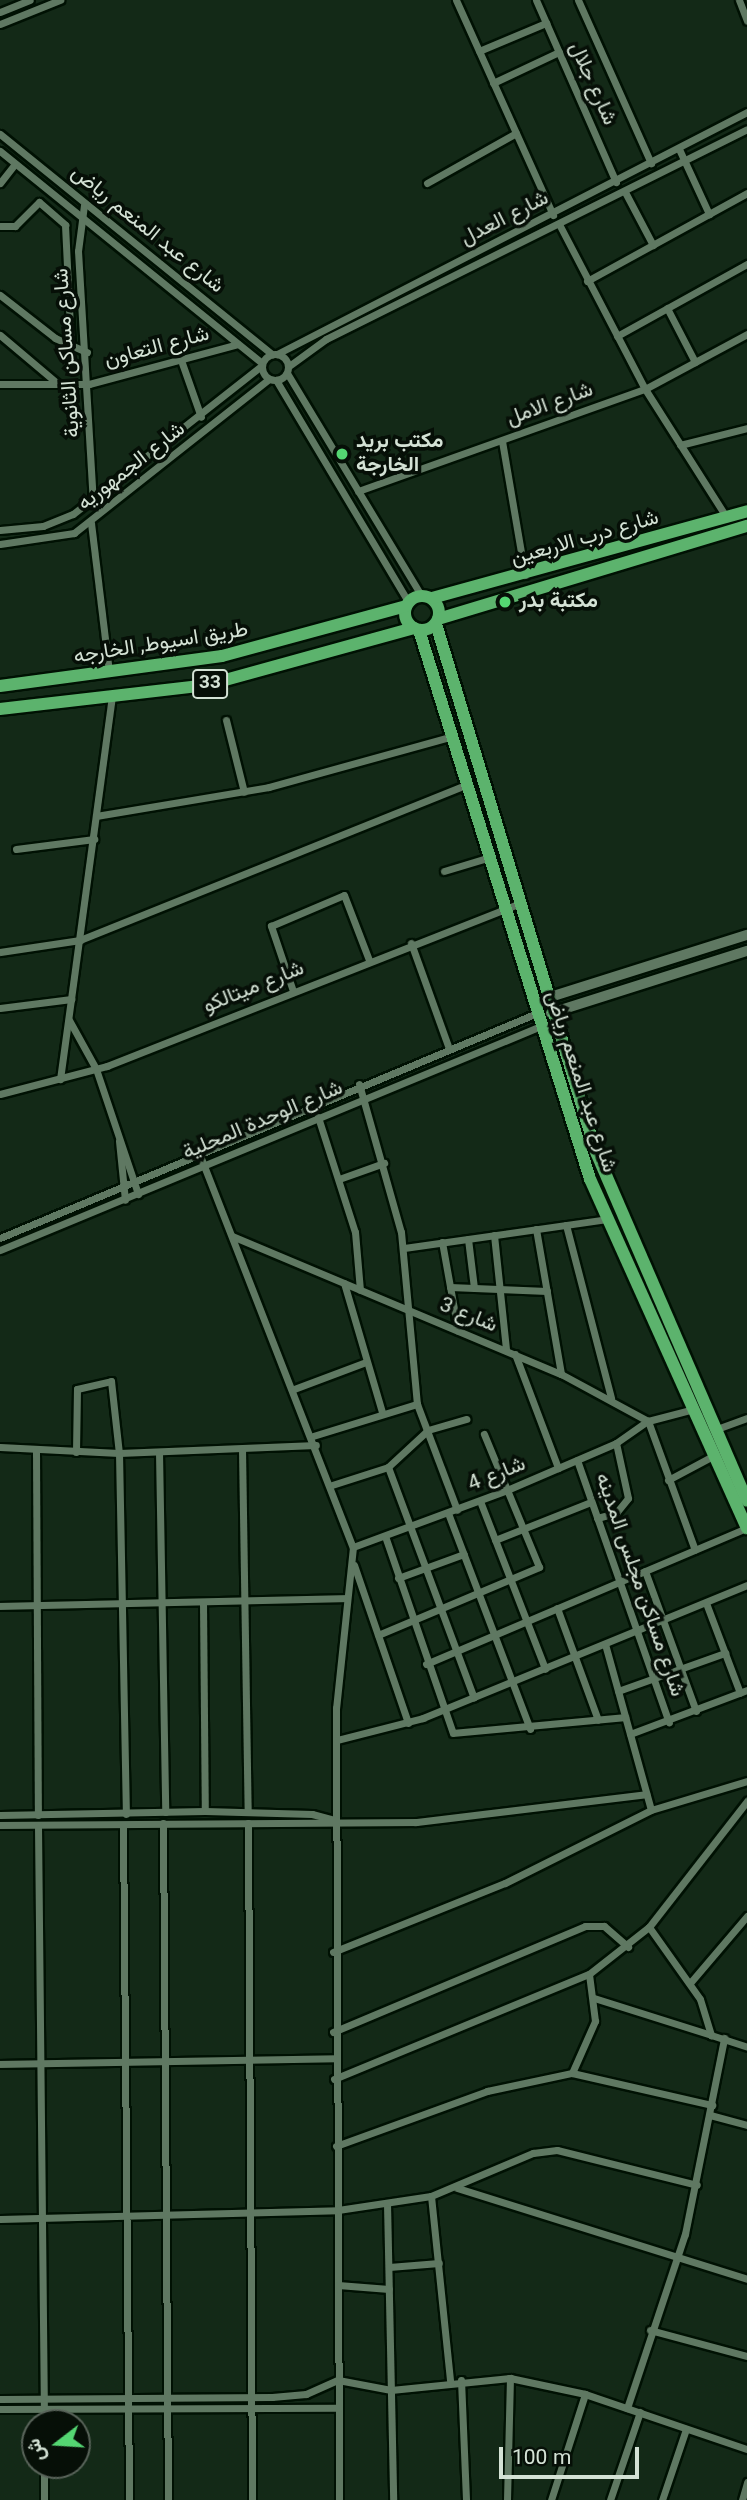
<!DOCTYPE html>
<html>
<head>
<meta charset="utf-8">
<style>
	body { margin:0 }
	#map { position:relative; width:747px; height:2500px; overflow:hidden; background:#132917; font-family:Georgia,Vazirmatn,serif }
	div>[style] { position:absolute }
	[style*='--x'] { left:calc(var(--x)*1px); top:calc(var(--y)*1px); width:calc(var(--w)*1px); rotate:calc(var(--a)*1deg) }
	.roads { filter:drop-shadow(2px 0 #001103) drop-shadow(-2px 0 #001103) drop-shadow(0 2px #001103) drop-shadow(0 -2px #001103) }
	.minor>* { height:7px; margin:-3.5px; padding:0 3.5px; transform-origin:3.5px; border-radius:3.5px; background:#5f7862 }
	.minor>.ring { margin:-3.5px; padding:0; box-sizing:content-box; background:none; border:7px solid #5f7862; border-radius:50% }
	.tertiary>* { height:10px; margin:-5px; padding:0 5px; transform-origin:5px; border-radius:5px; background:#5f7862 }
	.trunk>* { height:12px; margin:-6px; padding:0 6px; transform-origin:6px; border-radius:6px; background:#5cb36d }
	.trunk>.ring { margin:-6px; padding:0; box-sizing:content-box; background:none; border:12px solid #5cb36d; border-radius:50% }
	.dots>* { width:19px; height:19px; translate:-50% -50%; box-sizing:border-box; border:4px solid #060f07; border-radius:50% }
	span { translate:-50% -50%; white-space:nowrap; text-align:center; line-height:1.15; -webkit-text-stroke:7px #060f07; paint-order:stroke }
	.shield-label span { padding:2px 5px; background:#060f07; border:2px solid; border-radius:5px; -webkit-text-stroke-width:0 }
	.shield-label { font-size:19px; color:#d4e2d5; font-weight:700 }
	.street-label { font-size:21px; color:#d4e2d5 }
	.poi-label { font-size:21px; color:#d4e2d5; font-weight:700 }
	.left { translate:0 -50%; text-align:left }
	.north { position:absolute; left:21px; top:2409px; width:70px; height:70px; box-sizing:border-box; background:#060f07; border:2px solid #586359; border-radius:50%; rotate:253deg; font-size:19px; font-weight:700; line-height:28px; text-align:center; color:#d4e2d5 }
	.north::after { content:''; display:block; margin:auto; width:24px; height:32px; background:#54d672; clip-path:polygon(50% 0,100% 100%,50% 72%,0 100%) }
	.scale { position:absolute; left:499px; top:2447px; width:140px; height:32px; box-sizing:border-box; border:4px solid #d4e2d5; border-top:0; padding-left:9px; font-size:21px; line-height:24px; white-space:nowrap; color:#d4e2d5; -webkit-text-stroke:5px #060f07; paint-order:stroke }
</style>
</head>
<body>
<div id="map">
	<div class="roads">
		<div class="minor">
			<div style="--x:456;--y:0;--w:236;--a:65.7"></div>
			<div style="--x:536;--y:0;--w:199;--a:66.3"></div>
			<div style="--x:578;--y:0;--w:179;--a:65.9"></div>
			<div style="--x:739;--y:0;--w:22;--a:69"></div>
			<div style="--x:0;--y:12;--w:32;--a:-22"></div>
			<div style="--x:0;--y:24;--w:65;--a:-21.8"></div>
			<div style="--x:479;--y:51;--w:73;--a:-22.7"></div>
			<div style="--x:493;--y:83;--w:73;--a:-25.2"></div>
			<div style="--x:0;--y:134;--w:350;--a:39"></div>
			<div style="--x:679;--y:149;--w:72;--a:65.2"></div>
			<div style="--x:0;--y:151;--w:337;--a:39"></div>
			<div style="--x:0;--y:183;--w:24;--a:-52"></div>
			<div style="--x:427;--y:183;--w:102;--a:-29.3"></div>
			<div style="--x:625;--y:192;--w:60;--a:62.2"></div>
			<div style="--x:84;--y:205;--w:46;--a:97.4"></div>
			<div style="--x:78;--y:251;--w:249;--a:86.6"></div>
			<div style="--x:559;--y:224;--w:186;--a:62.5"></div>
			<div style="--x:645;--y:389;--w:153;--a:57.6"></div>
			<div style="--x:0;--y:226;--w:15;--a:0"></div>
			<div style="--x:15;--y:226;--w:34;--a:-45"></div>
			<div style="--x:39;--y:202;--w:35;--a:41"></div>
			<div style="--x:65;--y:225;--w:122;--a:87.2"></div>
			<div style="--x:587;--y:281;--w:183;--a:-28.8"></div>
			<div style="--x:0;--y:295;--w:70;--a:38"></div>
			<div style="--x:55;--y:338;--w:35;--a:24"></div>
			<div style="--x:667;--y:308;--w:61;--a:62.6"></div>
			<div style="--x:0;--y:335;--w:75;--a:40.1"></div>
			<div style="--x:617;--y:336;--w:149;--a:-29"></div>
			<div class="ring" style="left:262px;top:354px;width:19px;height:19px"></div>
			<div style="--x:277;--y:354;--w:529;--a:-27.24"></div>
			<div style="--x:182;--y:363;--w:57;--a:70.6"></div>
			<div style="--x:289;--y:366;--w:46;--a:-36.1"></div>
			<div style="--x:326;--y:339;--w:470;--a:-26.5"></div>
			<div style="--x:287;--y:373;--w:259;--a:58.9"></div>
			<div style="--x:276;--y:380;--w:257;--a:59.2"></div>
			<div style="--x:0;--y:384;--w:89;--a:0"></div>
			<div style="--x:89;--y:384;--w:154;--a:-15"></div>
			<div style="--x:502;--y:441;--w:136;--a:80.3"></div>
			<div style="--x:680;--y:445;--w:69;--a:-14.2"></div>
			<div style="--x:358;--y:491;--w:305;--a:-19.6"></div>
			<div style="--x:645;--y:389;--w:116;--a:-28.3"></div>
			<div style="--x:91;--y:523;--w:150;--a:83.1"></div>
			<div style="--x:0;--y:530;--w:43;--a:-5.3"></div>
			<div style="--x:43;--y:526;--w:32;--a:-22"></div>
			<div style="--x:73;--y:514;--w:239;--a:-38.2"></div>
			<div style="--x:0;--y:544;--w:75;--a:-8.5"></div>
			<div style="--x:74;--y:533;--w:248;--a:-38.3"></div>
			<div style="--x:226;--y:720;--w:74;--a:76"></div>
			<div style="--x:96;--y:816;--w:175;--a:-9.5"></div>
			<div style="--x:269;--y:787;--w:191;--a:-15.5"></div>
			<div style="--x:16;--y:849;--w:79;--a:-7.3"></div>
			<div style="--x:444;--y:871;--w:48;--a:-16.9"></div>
			<div style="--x:411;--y:943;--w:109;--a:70.2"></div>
			<div style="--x:0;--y:952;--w:81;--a:-8.5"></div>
			<div style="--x:80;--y:940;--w:418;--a:-21.9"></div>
			<div style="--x:293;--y:991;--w:69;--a:-108.7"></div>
			<div style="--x:271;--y:926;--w:79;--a:-23"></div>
			<div style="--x:344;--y:895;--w:70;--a:69"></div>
			<div style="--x:71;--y:999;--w:305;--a:-82.3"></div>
			<div style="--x:0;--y:1008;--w:72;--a:-7.2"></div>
			<div style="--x:71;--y:999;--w:81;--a:97.8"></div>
			<div style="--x:69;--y:1020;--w:56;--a:61.1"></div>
			<div style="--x:96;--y:1069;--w:132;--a:71.4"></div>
			<div style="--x:359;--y:1084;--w:154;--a:74.2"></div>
			<div style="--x:401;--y:1232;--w:173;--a:84.7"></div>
			<div style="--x:417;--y:1404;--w:113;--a:69.3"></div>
			<div style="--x:0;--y:1094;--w:111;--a:-14.7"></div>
			<div style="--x:107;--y:1066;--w:443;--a:-21.5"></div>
			<div style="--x:318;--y:1117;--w:121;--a:72.2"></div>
			<div style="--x:355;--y:1232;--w:58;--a:85.1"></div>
			<div style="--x:119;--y:1141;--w:59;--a:84.2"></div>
			<div style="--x:199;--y:1153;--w:423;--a:68.7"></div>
			<div style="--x:353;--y:1547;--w:162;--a:96"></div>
			<div style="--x:336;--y:1708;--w:792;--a:89.78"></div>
			<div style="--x:339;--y:1179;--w:48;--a:-19.6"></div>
			<div style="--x:566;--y:1225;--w:179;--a:75.4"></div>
			<div style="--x:536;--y:1229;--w:147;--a:80.2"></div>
			<div style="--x:494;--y:1235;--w:116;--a:84"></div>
			<div style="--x:232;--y:1236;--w:357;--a:22.8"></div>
			<div style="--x:561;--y:1374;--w:99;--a:28.4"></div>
			<div style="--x:648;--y:1421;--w:48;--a:-14.6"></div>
			<div style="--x:0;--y:1238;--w:582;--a:-22.73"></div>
			<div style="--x:468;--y:1239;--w:49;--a:83"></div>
			<div style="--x:442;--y:1242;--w:90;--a:79.8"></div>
			<div style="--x:404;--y:1248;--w:205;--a:-8.1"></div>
			<div style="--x:0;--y:1250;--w:586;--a:-22.49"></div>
			<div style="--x:344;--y:1283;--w:134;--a:73.6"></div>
			<div style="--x:450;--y:1287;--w:97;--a:2.4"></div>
			<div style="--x:515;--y:1354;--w:122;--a:69.3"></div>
			<div style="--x:294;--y:1389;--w:74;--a:-20.6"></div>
			<div style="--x:714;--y:1430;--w:35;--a:-20"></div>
			<div style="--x:313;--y:1436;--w:109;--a:-17.1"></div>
			<div style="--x:0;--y:1447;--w:119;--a:2.9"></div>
			<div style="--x:119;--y:1453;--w:197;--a:-2.3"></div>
			<div style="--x:242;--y:1449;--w:363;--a:89.1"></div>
			<div style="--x:36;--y:1451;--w:364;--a:89.7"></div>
			<div style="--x:76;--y:1452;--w:63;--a:-89.1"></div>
			<div style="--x:77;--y:1389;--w:35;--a:-13"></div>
			<div style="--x:111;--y:1381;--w:72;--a:83.7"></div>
			<div style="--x:119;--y:1453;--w:361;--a:88.9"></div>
			<div style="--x:159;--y:1452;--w:360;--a:89"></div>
			<div style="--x:577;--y:1460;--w:278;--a:70.7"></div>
			<div style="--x:388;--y:1467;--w:246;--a:69.6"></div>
			<div style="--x:668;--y:1480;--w:49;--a:-28.1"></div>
			<div style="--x:332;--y:1485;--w:59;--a:-17.8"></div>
			<div style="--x:388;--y:1467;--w:54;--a:-42.8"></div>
			<div style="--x:428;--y:1430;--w:40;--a:-16"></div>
			<div style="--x:480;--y:1501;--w:180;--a:68.8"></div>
			<div style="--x:448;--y:1513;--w:231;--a:69.2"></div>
			<div style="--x:597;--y:1518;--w:20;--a:-15"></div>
			<div style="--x:616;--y:1513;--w:19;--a:-51"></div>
			<div style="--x:628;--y:1498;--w:56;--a:-102.3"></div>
			<div style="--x:385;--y:1536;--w:208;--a:71"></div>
			<div style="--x:453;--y:1733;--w:173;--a:-5.3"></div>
			<div style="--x:495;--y:1540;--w:103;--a:-21.6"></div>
			<div style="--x:353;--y:1547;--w:164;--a:-20.3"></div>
			<div style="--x:507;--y:1490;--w:119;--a:-23.3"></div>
			<div style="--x:616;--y:1443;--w:39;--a:-35"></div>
			<div style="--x:648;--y:1421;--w:137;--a:70"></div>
			<div style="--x:354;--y:1565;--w:167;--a:71.1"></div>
			<div style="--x:645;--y:1571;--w:149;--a:70"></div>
			<div style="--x:398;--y:1578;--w:70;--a:-20"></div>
			<div style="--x:203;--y:1602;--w:209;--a:89.5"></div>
			<div style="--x:706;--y:1603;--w:96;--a:69.3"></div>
			<div style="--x:0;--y:1606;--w:347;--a:-1.3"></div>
			<div style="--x:557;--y:1608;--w:119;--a:69.9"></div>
			<div style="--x:378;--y:1635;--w:175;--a:-22.9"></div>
			<div style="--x:539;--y:1567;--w:144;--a:-112.5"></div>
			<div style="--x:605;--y:1644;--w:172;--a:74.5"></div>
			<div style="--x:426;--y:1664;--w:349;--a:-23"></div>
			<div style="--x:618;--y:1691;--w:114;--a:-19.6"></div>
			<div style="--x:630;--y:1734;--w:125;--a:-20.6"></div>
			<div style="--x:337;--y:1740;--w:89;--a:-14.3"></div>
			<div style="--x:423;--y:1718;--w:350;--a:-22.3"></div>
			<div style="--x:0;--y:1815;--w:205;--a:-1.1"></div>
			<div style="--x:205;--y:1811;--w:107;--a:1.6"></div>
			<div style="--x:312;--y:1814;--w:24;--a:15"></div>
			<div style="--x:163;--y:1823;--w:677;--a:89.58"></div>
			<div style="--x:248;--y:1823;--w:677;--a:89.66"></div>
			<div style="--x:0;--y:1825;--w:416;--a:-0.4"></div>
			<div style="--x:416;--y:1822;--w:232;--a:-6.9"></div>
			<div style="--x:123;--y:1825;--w:675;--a:89.49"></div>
			<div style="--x:38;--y:1826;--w:597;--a:89.42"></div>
			<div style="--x:649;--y:1927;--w:88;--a:54.7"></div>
			<div style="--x:700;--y:1999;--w:38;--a:73"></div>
			<div style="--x:711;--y:2035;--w:38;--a:18"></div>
			<div style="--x:333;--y:1952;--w:185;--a:-21.9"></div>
			<div style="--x:505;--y:1883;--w:163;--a:-26.6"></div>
			<div style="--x:651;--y:1810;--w:100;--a:-16.8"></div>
			<div style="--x:690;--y:1983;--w:88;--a:-49.6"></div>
			<div style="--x:594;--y:1998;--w:123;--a:17.5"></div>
			<div style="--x:333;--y:2032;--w:273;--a:-22.8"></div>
			<div style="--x:585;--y:1926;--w:19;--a:0"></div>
			<div style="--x:604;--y:1926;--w:32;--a:41"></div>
			<div style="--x:0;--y:2064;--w:333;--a:-1"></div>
			<div style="--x:572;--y:2073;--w:144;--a:12.9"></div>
			<div style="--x:334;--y:2079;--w:276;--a:-22.4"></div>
			<div style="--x:589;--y:1974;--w:76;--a:-38.1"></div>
			<div style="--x:649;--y:1927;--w:160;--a:-52.1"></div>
			<div style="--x:710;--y:2115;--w:38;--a:15"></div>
			<div style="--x:336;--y:2146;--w:161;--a:-20"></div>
			<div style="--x:487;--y:2091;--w:87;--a:-12"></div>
			<div style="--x:572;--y:2073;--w:57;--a:-66.1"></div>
			<div style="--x:595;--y:2021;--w:47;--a:-97.3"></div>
			<div style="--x:457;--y:2188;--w:304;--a:17.4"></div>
			<div style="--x:431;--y:2196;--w:186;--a:84.1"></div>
			<div style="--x:387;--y:2203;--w:297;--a:88.8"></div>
			<div style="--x:0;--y:2219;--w:338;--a:-1.5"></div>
			<div style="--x:338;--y:2210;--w:94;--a:-8.6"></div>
			<div style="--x:431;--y:2196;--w:111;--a:-22.9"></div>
			<div style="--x:533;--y:2153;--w:24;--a:-7"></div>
			<div style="--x:557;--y:2150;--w:144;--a:14"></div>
			<div style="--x:389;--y:2267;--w:50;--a:-4.6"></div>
			<div style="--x:338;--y:2285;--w:51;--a:4.5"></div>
			<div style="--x:650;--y:2330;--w:100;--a:15"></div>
			<div style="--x:461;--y:2380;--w:120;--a:87.6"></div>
			<div style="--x:0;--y:2399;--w:272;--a:-0.4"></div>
			<div style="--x:272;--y:2397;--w:34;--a:-5"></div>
			<div style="--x:306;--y:2394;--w:35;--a:-24"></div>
			<div style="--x:338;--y:2380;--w:54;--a:10.7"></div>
			<div style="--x:391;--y:2390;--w:120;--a:-5.8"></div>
			<div style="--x:510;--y:2378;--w:77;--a:12"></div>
			<div style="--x:585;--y:2394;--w:171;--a:18.8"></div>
			<div style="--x:627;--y:2408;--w:183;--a:-71.6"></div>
			<div style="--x:685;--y:2234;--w:200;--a:-78.7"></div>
			<div style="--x:0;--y:2409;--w:339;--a:-0.2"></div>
			<div style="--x:44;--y:2500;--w:35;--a:-90"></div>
			<div style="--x:507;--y:2500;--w:122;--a:-88.6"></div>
			<div style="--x:551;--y:2500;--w:111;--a:-72.2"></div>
			<div style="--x:610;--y:2500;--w:93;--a:-71.2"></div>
			<div style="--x:662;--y:2500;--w:75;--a:-71.3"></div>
			<div style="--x:742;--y:2500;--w:19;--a:-74"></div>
		</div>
		<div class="tertiary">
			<div style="--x:547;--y:998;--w:210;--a:-17.5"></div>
			<div style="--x:551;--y:1013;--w:206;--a:-17.6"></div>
		</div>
		<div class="trunk">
			<div class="ring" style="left:405px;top:596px;width:22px;height:22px"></div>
			<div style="--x:432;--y:598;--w:327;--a:-15.4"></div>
			<div style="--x:438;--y:619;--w:323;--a:-16.8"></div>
			<div style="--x:436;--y:624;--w:552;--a:73.14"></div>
			<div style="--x:596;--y:1152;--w:380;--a:66.6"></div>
			<div style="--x:419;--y:630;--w:575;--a:72.7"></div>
			<div style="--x:590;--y:1179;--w:383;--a:65.8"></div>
			<div style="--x:0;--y:686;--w:224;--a:-7.7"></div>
			<div style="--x:222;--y:656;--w:191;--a:-15.2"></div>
			<div style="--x:0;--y:709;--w:208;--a:-6.6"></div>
			<div style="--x:207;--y:685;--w:215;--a:-15.4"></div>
		</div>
	</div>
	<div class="dots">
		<div style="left:342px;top:454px;background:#54d672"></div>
		<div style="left:505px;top:602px;background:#54d672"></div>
	</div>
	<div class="shield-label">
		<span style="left:210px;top:684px">33</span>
	</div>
	<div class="street-label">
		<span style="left:592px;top:84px;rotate:66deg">شارع جلال</span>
		<span style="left:505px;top:219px;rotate:-27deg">شارع العدل</span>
		<span style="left:147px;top:230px;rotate:39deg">شارع عبد المنعم رياض</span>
		<span style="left:157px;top:348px;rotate:-15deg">شارع التعاون</span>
		<span style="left:68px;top:353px;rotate:-94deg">شارع مساكن الثانوية</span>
		<span style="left:550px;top:405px;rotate:-20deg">شارع الامل</span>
		<span style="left:132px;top:467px;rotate:-38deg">شارع الجمهوريه</span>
		<span style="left:585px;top:539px;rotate:-16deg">شارع درب الاربعين</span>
		<span style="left:161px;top:644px;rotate:-9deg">طريق اسيوط, الخارجه</span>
		<span style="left:254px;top:988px;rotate:-22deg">شارع ميتالكو</span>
		<span style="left:580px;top:1082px;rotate:72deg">شارع عبد المنعم رياض</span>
		<span style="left:263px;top:1121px;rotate:-23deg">شارع الوحدة المحلية</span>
		<span style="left:468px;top:1316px;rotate:22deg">شارع 3</span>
		<span style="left:497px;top:1475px;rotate:-22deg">شارع 4</span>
		<span style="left:639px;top:1585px;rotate:71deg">شارع مساكن مجلس المدينه</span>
	</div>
	<div class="poi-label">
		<span class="left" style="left:356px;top:454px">مكتب بريد<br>الخارجة</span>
		<span class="left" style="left:519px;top:602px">مكتبة بدر</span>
	</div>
	<div class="north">ش</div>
	<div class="scale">100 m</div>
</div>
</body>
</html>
